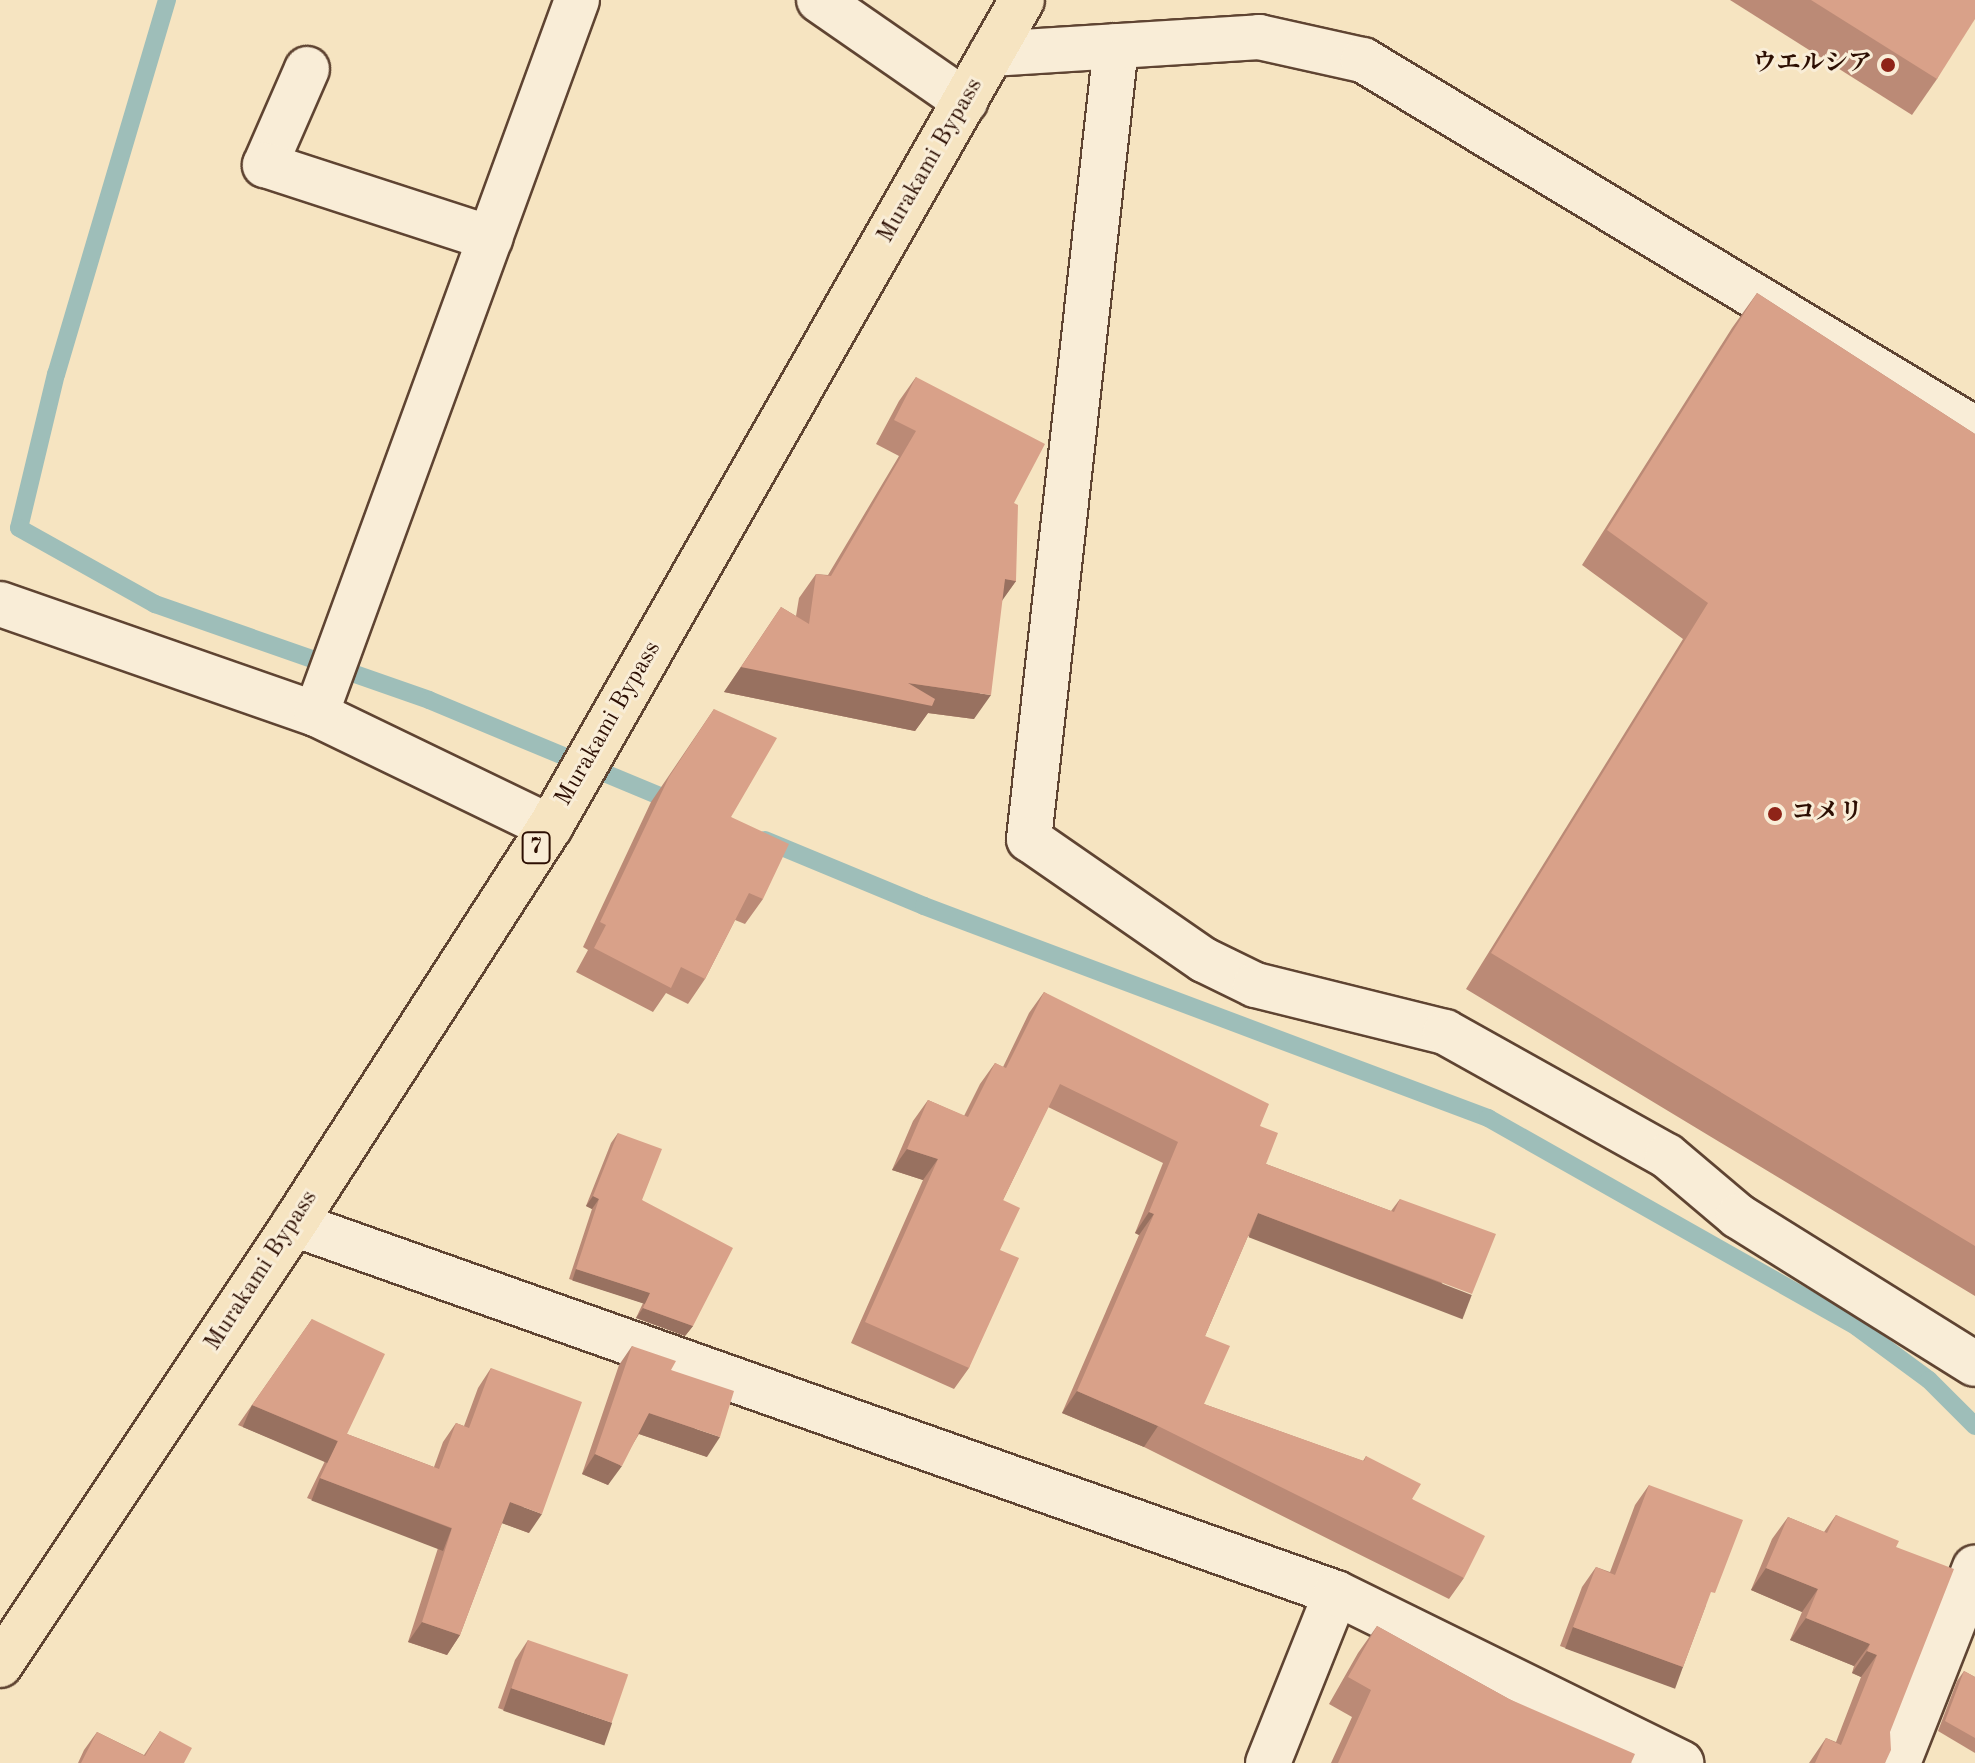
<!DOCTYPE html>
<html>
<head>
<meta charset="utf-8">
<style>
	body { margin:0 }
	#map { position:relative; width:1975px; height:1763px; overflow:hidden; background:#f6e4c1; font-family:"Old Standard TT","Noto Serif JP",serif }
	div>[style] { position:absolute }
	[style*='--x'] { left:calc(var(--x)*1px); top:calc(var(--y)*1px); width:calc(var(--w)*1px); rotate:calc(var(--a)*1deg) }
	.stream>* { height:18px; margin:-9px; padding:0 9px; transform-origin:9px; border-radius:9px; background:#9ebeb9 }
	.roads { filter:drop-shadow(2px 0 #5f4432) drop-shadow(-2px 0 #5f4432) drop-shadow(0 2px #5f4432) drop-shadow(0 -2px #5f4432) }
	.minor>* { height:44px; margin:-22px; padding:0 22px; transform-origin:22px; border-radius:22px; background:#f9edd7 }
	.highway>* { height:44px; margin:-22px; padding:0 22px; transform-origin:22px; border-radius:22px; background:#f6e4c1 }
	.wall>* { inset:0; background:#bb8a76 }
	.shaded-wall>* { inset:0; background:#987160; transform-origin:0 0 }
	.building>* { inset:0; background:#d9a189; transform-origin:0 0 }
	.dots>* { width:22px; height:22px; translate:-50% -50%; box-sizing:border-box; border:4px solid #f9edd7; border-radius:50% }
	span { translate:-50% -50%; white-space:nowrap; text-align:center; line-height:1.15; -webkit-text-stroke:6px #f9edd7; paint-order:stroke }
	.shield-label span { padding:2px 6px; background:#f9edd7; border:2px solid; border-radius:6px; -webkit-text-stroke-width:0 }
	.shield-label { font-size:22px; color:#2d0f03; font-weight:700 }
	.poi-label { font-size:24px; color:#2d0f03; font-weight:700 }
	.right { translate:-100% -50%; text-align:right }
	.left { translate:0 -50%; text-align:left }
	.street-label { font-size:24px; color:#2d0f03 }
</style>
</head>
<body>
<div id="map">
	<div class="stream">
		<div style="--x:167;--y:0;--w:390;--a:106.5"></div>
		<div style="--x:56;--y:374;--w:158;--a:103.5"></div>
		<div style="--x:19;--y:528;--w:156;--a:29.2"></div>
		<div style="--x:155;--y:604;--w:290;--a:19.3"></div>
		<div style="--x:429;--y:700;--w:271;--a:22.6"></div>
		<div style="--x:765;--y:840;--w:172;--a:22.5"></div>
		<div style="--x:924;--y:906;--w:603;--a:20.6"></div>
		<div style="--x:1488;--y:1118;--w:424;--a:29.5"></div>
		<div style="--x:1857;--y:1327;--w:89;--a:36.4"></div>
		<div style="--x:1929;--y:1380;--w:65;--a:45"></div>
	</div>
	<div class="roads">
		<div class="minor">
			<div style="--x:819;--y:0;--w:178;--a:34.7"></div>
			<div style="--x:1116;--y:46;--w:798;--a:96.26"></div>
			<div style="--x:1029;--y:839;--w:213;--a:34.7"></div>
			<div style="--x:1204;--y:960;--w:57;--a:26.1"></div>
			<div style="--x:1255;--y:985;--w:196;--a:13.9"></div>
			<div style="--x:1445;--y:1032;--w:254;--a:29.2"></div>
			<div style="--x:1667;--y:1156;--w:93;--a:40.2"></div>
			<div style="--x:1738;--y:1216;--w:279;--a:32"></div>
			<div style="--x:991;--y:54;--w:269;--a:-3.6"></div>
			<div style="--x:1259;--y:37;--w:107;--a:12.5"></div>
			<div style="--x:1363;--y:60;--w:715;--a:31.09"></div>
			<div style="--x:307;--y:69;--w:105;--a:113.6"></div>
			<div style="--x:265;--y:165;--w:237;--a:18"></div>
			<div style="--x:0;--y:604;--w:335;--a:19.2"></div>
			<div style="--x:316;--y:714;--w:260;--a:25.8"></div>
			<div style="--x:316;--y:714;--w:760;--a:-69.92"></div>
			<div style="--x:294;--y:1224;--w:1105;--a:19.5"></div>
			<div style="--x:1336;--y:1593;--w:183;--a:111.8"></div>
			<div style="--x:1336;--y:1593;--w:385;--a:26.2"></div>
			<div style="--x:1898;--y:1763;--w:210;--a:-68.5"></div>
		</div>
		<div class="highway">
			<div style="--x:0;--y:1665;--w:530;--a:-56.31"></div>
			<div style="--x:294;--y:1224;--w:472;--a:-57.2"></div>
			<div style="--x:550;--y:827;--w:952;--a:-60.28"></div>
		</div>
	</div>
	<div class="wall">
		<div style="clip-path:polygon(1730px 0,1975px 0,1937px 79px,1912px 115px)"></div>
		<div style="clip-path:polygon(1757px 293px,1975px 434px,1975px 1296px,1466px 989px,1683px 639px,1582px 565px,1732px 328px)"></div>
		<div style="clip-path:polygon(916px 377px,1014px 503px,1016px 581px,1002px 600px,974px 719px,928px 713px,915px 731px,724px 692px,781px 607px,796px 616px,799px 598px,816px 574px,828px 575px,899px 456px,876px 444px,899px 401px)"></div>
		<div style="clip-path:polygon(714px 709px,731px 817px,763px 899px,745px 924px,735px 920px,705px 979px,688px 1004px,666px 993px,653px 1012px,576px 972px,588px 950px,583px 947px,651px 802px)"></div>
		<div style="clip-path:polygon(1044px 992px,1260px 1126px,1266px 1164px,1391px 1211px,1400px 1199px,1458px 1315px,1248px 1236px,1205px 1336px,1204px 1404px,1363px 1461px,1366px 1456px,1412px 1499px,1464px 1578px,1449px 1599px,1144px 1447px,1062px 1413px,1139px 1235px,1135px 1233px,1163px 1163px,1048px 1107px,1003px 1200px,1000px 1250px,969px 1368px,954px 1389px,851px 1343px,923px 1180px,892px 1170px,913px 1121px,928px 1100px,964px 1116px,980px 1084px,995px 1063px,1003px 1067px,1029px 1013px)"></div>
		<div style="clip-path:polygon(618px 1133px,642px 1200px,693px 1326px,685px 1336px,636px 1318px,643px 1303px,569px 1279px,592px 1209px,586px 1206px,611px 1143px)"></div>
		<div style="clip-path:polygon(312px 1319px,347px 1434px,434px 1467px,443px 1442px,456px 1423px,464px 1426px,478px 1388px,491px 1368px,529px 1533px,502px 1523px,460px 1635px,447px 1655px,408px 1642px,438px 1548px,307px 1498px,325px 1461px,238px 1425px)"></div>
		<div style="clip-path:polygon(632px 1346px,671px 1370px,707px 1457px,639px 1434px,608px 1485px,582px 1474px,619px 1365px)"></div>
		<div style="clip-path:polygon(1649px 1485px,1706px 1605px,1683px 1667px,1670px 1686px,1560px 1646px,1582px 1587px,1596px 1567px,1610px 1572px,1635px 1505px)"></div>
		<div style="clip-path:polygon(1836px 1515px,1896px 1547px,1890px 1732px,1885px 1763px,1809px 1763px,1826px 1738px,1836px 1742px,1861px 1677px,1852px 1673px,1854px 1666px,1790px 1640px,1802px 1612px,1751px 1590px,1772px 1539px,1788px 1517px,1824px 1532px)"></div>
		<div style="clip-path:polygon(1377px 1626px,1509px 1699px,1631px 1763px,1331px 1763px,1352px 1717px,1329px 1704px,1358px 1653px)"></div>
		<div style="clip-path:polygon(528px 1640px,598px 1743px,498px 1708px,515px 1660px)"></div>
		<div style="clip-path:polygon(1964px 1671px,1975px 1677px,1975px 1753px,1938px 1731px,1957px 1681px)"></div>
		<div style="clip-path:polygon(160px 1731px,184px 1763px,78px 1763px,84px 1750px,97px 1732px,144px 1755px)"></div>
	</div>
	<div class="shaded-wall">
		<div style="clip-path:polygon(1005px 579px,1016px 581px,999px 605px)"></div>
		<div style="clip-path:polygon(741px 667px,908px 683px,991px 695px,974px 719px,928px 713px,915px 731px,724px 692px)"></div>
		<div style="clip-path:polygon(907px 1149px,938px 1159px,923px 1180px,892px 1170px)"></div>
		<div style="clip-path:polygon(593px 1196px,599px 1199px,592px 1209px,586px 1206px)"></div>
		<div style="clip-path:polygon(1149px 1212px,1154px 1214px,1139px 1235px,1135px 1233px)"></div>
		<div style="left:1258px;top:1213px;width:229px;height:26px;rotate:21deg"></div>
		<div style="left:576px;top:1269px;width:78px;height:12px;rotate:18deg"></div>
		<div style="clip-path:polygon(643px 1308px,693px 1326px,685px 1336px,636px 1318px)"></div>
		<div style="clip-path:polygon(1077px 1391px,1158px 1426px,1144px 1447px,1062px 1413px)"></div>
		<div style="left:252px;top:1405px;width:93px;height:24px;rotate:23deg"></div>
		<div style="clip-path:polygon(649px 1413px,720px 1437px,707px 1457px,636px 1433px)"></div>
		<div style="clip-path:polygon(595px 1454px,622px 1466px,608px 1485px,582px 1474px)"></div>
		<div style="left:320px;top:1478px;width:141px;height:24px;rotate:21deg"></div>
		<div style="clip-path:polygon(510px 1502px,542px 1514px,529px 1533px,496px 1521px)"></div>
		<div style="clip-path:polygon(1766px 1568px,1818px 1589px,1802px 1612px,1751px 1590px)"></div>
		<div style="clip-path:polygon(1806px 1618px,1870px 1644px,1854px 1666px,1790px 1640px)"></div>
		<div style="clip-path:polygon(422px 1622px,460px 1635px,447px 1655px,408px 1642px)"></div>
		<div style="left:1573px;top:1627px;width:117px;height:23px;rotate:20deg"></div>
		<div style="clip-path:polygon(1867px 1651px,1877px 1655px,1861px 1677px,1852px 1673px)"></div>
		<div style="left:511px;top:1688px;width:107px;height:24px;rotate:19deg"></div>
	</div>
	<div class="building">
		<div style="clip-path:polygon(1811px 0,1975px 0,1975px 19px,1937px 79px)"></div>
		<div style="clip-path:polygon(1757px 293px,1975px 434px,1975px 1246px,1491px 953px,1708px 603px,1607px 530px)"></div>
		<div style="clip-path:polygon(916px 377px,1045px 444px,1014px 503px,1018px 505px,1016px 581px,1005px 579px,991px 695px,908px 683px,935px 699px,932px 706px,741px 667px,781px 607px,809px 624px,816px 574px,831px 576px,916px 431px,894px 420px)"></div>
		<div style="clip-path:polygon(714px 709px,777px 738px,731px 817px,789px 844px,763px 899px,749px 893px,705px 979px,681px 967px,671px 988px,594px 948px,606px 925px,600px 922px,669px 777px)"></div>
		<div style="clip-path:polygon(1044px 992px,1269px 1104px,1260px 1126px,1278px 1133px,1266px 1164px,1394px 1212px,1400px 1199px,1496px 1234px,1472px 1294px,1258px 1213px,1205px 1336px,1230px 1346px,1204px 1404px,1364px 1461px,1366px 1456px,1421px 1484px,1412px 1499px,1485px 1536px,1464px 1578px,1158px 1426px,1077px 1391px,1154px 1214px,1149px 1212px,1178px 1142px,1060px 1084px,1003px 1200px,1020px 1208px,1000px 1250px,1019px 1258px,969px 1368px,865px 1322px,938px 1159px,907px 1149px,928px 1100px,968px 1117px,995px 1063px,1006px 1068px)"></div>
		<div style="clip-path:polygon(618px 1133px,662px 1149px,642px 1200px,733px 1248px,693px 1326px,643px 1308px,650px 1293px,576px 1269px,599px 1199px,593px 1196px)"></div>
		<div style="clip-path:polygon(312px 1319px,385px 1354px,347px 1434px,439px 1469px,456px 1423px,469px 1428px,491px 1368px,582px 1402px,542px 1514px,510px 1502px,460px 1635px,422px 1622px,452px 1528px,320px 1478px,338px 1441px,252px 1405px)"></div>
		<div style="clip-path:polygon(632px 1346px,676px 1361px,671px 1370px,734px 1391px,720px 1437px,649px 1413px,622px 1466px,595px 1454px)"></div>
		<div style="clip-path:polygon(1649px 1485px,1743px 1520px,1715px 1593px,1711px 1592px,1683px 1667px,1573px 1627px,1596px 1567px,1615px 1575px)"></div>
		<div style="clip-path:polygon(1836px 1515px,1899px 1541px,1896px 1547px,1954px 1569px,1890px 1732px,1891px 1750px,1885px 1763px,1815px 1763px,1826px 1738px,1841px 1745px,1877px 1655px,1867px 1651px,1870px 1644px,1806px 1618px,1818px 1589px,1766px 1568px,1788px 1517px,1827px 1533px)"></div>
		<div style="clip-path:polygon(1377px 1626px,1509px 1699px,1635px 1754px,1631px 1763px,1338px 1763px,1371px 1690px,1348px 1677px)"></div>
		<div style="left:528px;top:1640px;width:106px;height:51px;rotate:19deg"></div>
		<div style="clip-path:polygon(1964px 1671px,1975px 1677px,1975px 1738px,1945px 1721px)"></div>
		<div style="clip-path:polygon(160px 1731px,192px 1748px,184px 1763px,81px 1763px,97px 1732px,145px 1756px)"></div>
	</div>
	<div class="dots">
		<div style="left:1888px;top:65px;background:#8f2418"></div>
		<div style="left:1775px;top:814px;background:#8f2418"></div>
	</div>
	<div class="shield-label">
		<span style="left:536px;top:848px">7</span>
	</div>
	<div class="poi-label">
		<span class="right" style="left:1872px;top:65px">ウエルシア</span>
		<span class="left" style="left:1791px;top:814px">コメリ</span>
	</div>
	<div class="street-label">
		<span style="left:931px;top:161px;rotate:-60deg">Murakami Bypass</span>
		<span style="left:609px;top:724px;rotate:-60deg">Murakami Bypass</span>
		<span style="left:262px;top:1271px;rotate:-57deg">Murakami Bypass</span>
	</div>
</div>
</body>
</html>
